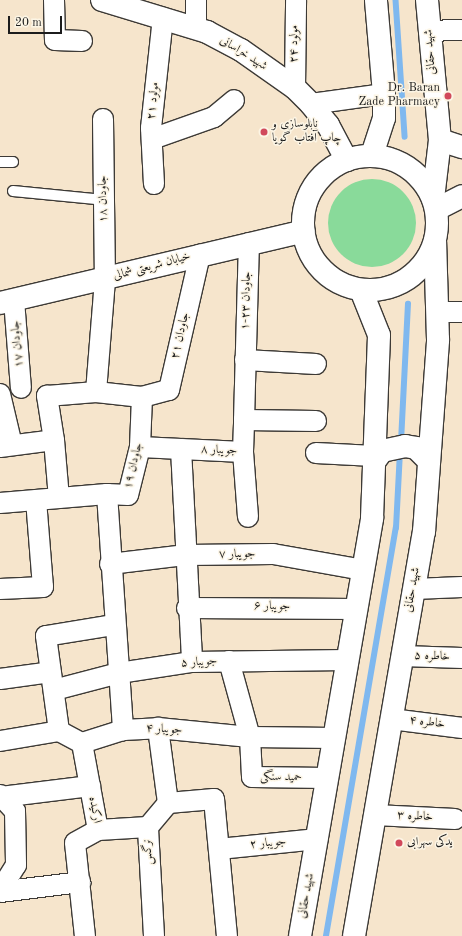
<!DOCTYPE html>
<html>
<head>
<meta charset="utf-8">
<style>
	body { margin:0 }
	#map { position:relative; width:462px; height:936px; overflow:hidden; background:#f6e5cc; font-family:"Old Standard TT",Amiri,serif }
	div>[style] { position:absolute }
	[style*='--x'] { left:calc(var(--x)*1px); top:calc(var(--y)*1px); width:calc(var(--w)*1px); rotate:calc(var(--a)*1deg) }
	.green>* { inset:0; background:#89da9a }
	.round { border-radius:50% }
	.stream>* { height:5.5px; margin:-2.75px; padding:0 2.75px; transform-origin:2.75px; border-radius:2.75px; background:#7fb8ef }
	.roads { filter:drop-shadow(1px 0 #3d3a36) drop-shadow(-1px 0 #3d3a36) drop-shadow(0 1px #3d3a36) drop-shadow(0 -1px #3d3a36) }
	.lane>* { height:10px; margin:-5px; padding:0 5px; transform-origin:5px; border-radius:5px; background:#fff }
	.street>* { height:20px; margin:-10px; padding:0 10px; transform-origin:10px; border-radius:10px; background:#fff }
	.secondary>* { height:22px; margin:-11px; padding:0 11px; transform-origin:11px; border-radius:11px; background:#fff }
	.secondary>.ring { margin:-11px; padding:0; box-sizing:content-box; background:none; border:22px solid #fff; border-radius:50% }
	.dots>* { width:11px; height:11px; translate:-50% -50%; box-sizing:border-box; border:2px solid #fcf5e5; border-radius:50% }
	span { translate:-50% -50%; white-space:nowrap; text-align:center; line-height:1.15; -webkit-text-stroke:3px #fcf5e5; paint-order:stroke }
	.street-label { font-size:12px; color:#1c1c1c }
	.poi-label { font-size:12px; color:#1c1c1c }
	.right { translate:-100% -50%; text-align:right }
	.left { translate:0 -50%; text-align:left }
	.scale { position:absolute; left:8px; top:16px; width:54px; height:18px; box-sizing:border-box; border:2px solid #1c1c1c; border-top:0; padding-left:5px; font-size:12px; line-height:14px; white-space:nowrap; color:#1c1c1c; -webkit-text-stroke:3px #fcf5e5; paint-order:stroke }
</style>
</head>
<body>
<div id="map">
	<div class="green">
		<div class="round" style="left:328px;top:179px;width:88px;height:88px"></div>
	</div>
	<div class="stream">
		<div style="--x:396;--y:0;--w:137;--a:86.2"></div>
		<div style="--x:401;--y:442;--w:138;--a:-87.1"></div>
		<div style="--x:326;--y:936;--w:414;--a:-80.3"></div>
		<div style="--x:396;--y:528;--w:76;--a:-87"></div>
	</div>
	<div class="roads">
		<div class="lane">
			<div style="--x:0;--y:162;--w:13;--a:0"></div>
			<div style="--x:13;--y:191;--w:91;--a:5.6"></div>
		</div>
		<div class="street">
			<div style="--x:54;--y:0;--w:40;--a:88.6"></div>
			<div style="--x:55;--y:40;--w:27;--a:2"></div>
			<div style="--x:196;--y:0;--w:28;--a:90"></div>
			<div style="--x:429;--y:31;--w:33;--a:-2"></div>
			<div style="--x:295;--y:88;--w:88;--a:-89.3"></div>
			<div style="--x:311;--y:104;--w:74;--a:-7.8"></div>
			<div style="--x:103;--y:119;--w:161;--a:89.3"></div>
			<div style="--x:105;--y:280;--w:112;--a:94.6"></div>
			<div style="--x:96;--y:392;--w:46;--a:6.2"></div>
			<div style="--x:142;--y:397;--w:50;--a:92.3"></div>
			<div style="--x:140;--y:447;--w:49;--a:104"></div>
			<div style="--x:128;--y:495;--w:21;--a:-177"></div>
			<div style="--x:107;--y:494;--w:237;--a:86.1"></div>
			<div style="--x:152;--y:139;--w:66;--a:-19.5"></div>
			<div style="--x:214;--y:117;--w:26;--a:-40"></div>
			<div style="--x:154;--y:184;--w:56;--a:-93.1"></div>
			<div style="--x:151;--y:128;--w:111;--a:-83.8"></div>
			<div style="--x:14;--y:300;--w:88;--a:85.5"></div>
			<div style="--x:437;--y:312;--w:25;--a:0"></div>
			<div style="--x:245;--y:360;--w:71;--a:3.2"></div>
			<div style="--x:0;--y:394;--w:52;--a:76.8"></div>
			<div style="--x:142;--y:397;--w:28;--a:-15"></div>
			<div style="--x:169;--y:390;--w:139;--a:-77.1"></div>
			<div style="--x:244;--y:420;--w:177;--a:-88.4"></div>
			<div style="--x:54;--y:440;--w:58;--a:85.1"></div>
			<div style="--x:0;--y:447;--w:54;--a:-7.4"></div>
			<div style="--x:54;--y:440;--w:45;--a:-99"></div>
			<div style="--x:47;--y:396;--w:49;--a:-4.7"></div>
			<div style="--x:140;--y:447;--w:103;--a:2.8"></div>
			<div style="--x:243;--y:452;--w:32;--a:-88"></div>
			<div style="--x:244;--y:420;--w:72;--a:0.8"></div>
			<div style="--x:181;--y:449;--w:213;--a:87"></div>
			<div style="--x:243;--y:452;--w:65;--a:85.6"></div>
			<div style="--x:316;--y:453;--w:58;--a:3"></div>
			<div style="--x:0;--y:503;--w:107;--a:-4.8"></div>
			<div style="--x:110;--y:564;--w:77;--a:-6.8"></div>
			<div style="--x:186;--y:555;--w:87;--a:-0.7"></div>
			<div style="--x:273;--y:554;--w:91;--a:10.1"></div>
			<div style="--x:0;--y:589;--w:43;--a:-2.7"></div>
			<div style="--x:43;--y:587;--w:87;--a:-94.6"></div>
			<div style="--x:414;--y:589;--w:48;--a:-2.4"></div>
			<div style="--x:187;--y:608;--w:169;--a:0.3"></div>
			<div style="--x:402;--y:656;--w:60;--a:1.9"></div>
			<div style="--x:229;--y:661;--w:79;--a:74.6"></div>
			<div style="--x:250;--y:737;--w:40;--a:87.1"></div>
			<div style="--x:252;--y:777;--w:75;--a:0.8"></div>
			<div style="--x:0;--y:679;--w:51;--a:-7.8"></div>
			<div style="--x:54;--y:690;--w:67;--a:-14.7"></div>
			<div style="--x:119;--y:673;--w:74;--a:-8.6"></div>
			<div style="--x:192;--y:662;--w:155;--a:-0.7"></div>
			<div style="--x:391;--y:719;--w:72;--a:7.2"></div>
			<div style="--x:59;--y:731;--w:96;--a:-97.8"></div>
			<div style="--x:46;--y:636;--w:69;--a:-9.2"></div>
			<div style="--x:0;--y:741;--w:60;--a:-9.6"></div>
			<div style="--x:59;--y:731;--w:26;--a:28"></div>
			<div style="--x:82;--y:743;--w:43;--a:-17.6"></div>
			<div style="--x:123;--y:730;--w:35;--a:-3"></div>
			<div style="--x:158;--y:728;--w:92;--a:5.6"></div>
			<div style="--x:250;--y:737;--w:84;--a:0.7"></div>
			<div style="--x:82;--y:743;--w:88;--a:79.6"></div>
			<div style="--x:98;--y:830;--w:26;--a:151"></div>
			<div style="--x:75;--y:843;--w:94;--a:83.9"></div>
			<div style="--x:0;--y:795;--w:22;--a:47"></div>
			<div style="--x:15;--y:811;--w:54;--a:88.9"></div>
			<div style="--x:16;--y:865;--w:31;--a:122"></div>
			<div style="--x:1;--y:797;--w:90;--a:-7"></div>
			<div style="--x:168;--y:803;--w:46;--a:-5"></div>
			<div style="--x:214;--y:799;--w:138;--a:84.6"></div>
			<div style="--x:375;--y:815;--w:80;--a:2.9"></div>
			<div style="--x:98;--y:830;--w:50;--a:-3.4"></div>
			<div style="--x:219;--y:849;--w:99;--a:-5.8"></div>
			<div style="--x:0;--y:892;--w:81;--a:-7.1"></div>
			<div style="--x:154;--y:936;--w:109;--a:-93.2"></div>
			<div style="--x:148;--y:827;--w:31;--a:-50"></div>
			<div style="--x:168;--y:803;--w:76;--a:-97.6"></div>
		</div>
		<div class="secondary">
			<div style="--x:102;--y:0;--w:110;--a:16.9"></div>
			<div style="--x:207;--y:32;--w:38;--a:28"></div>
			<div style="--x:241;--y:50;--w:66;--a:35.1"></div>
			<div style="--x:295;--y:88;--w:23;--a:45"></div>
			<div style="--x:311;--y:104;--w:27;--a:51"></div>
			<div style="--x:328;--y:125;--w:40;--a:62"></div>
			<div style="--x:427;--y:0;--w:141;--a:84.7"></div>
			<div style="--x:440;--y:140;--w:59;--a:96.8"></div>
			<div style="--x:440;--y:140;--w:23;--a:18"></div>
			<div style="--x:372;--y:155;--w:39;--a:-72"></div>
			<div style="--x:384;--y:118;--w:24;--a:-90"></div>
			<div style="--x:384;--y:94;--w:94;--a:-94.9"></div>
			<div class="ring" style="left:303px;top:156px;width:112px;height:112px"></div>
			<div style="--x:437;--y:209;--w:28;--a:-27"></div>
			<div style="--x:0;--y:303;--w:312;--a:-13.3"></div>
			<div style="--x:374;--y:462;--w:14;--a:-54"></div>
			<div style="--x:382;--y:451;--w:24;--a:-12"></div>
			<div style="--x:405;--y:446;--w:11;--a:10"></div>
			<div style="--x:416;--y:448;--w:18;--a:45"></div>
			<div style="--x:300;--y:936;--w:424;--a:-80.2"></div>
			<div style="--x:372;--y:518;--w:183;--a:-87.8"></div>
			<div style="--x:379;--y:335;--w:48;--a:-111.8"></div>
			<div style="--x:354;--y:936;--w:410;--a:-80.2"></div>
			<div style="--x:424;--y:532;--w:193;--a:-85.8"></div>
			<div style="--x:438;--y:340;--w:99;--a:-91.7"></div>
		</div>
	</div>
	<div class="dots">
		<div style="left:448px;top:96px;background:#d1495b"></div>
		<div style="left:264px;top:132px;background:#d1495b"></div>
		<div style="left:399px;top:843px;background:#d1495b"></div>
	</div>
	<div class="street-label">
		<span style="left:295px;top:44px;rotate:-89deg">مولود ۲۴</span>
		<span style="left:431px;top:52px;rotate:-95deg">شهید حقانی</span>
		<span style="left:243px;top:54px;rotate:32deg">شهید خراسانی</span>
		<span style="left:154px;top:101px;rotate:-84deg">مولود ۲۱</span>
		<span style="left:104px;top:199px;rotate:-91deg">جاودان ۱۸</span>
		<span style="left:152px;top:267px;rotate:-15deg">خیابان شریعتی شمالی</span>
		<span style="left:247px;top:301px;rotate:-88deg">جاودان ۲۳-۱</span>
		<span style="left:181px;top:336px;rotate:-77deg">جاودان ۲۱</span>
		<span style="left:18px;top:344px;rotate:-95deg">جاودان ۱۷</span>
		<span style="left:219px;top:451px;rotate:2deg">جویبار ۸</span>
		<span style="left:134px;top:466px;rotate:-77deg">جاودان ۱۹</span>
		<span style="left:237px;top:555px;rotate:-1deg">جویبار ۷</span>
		<span style="left:413px;top:590px;rotate:-80deg">شهید حقانی</span>
		<span style="left:272px;top:607px;rotate:1deg">جویبار ۶</span>
		<span style="left:432px;top:657px;rotate:2deg">خاطره ۵</span>
		<span style="left:199px;top:663px;rotate:-4deg">جویبار ۵</span>
		<span style="left:427px;top:723px;rotate:7deg">خاطره ۴</span>
		<span style="left:164px;top:730px;rotate:3deg">جویبار ۴</span>
		<span style="left:281px;top:778px;rotate:1deg">حمید سنگی</span>
		<span style="left:94px;top:810px;rotate:79deg">ارکیده</span>
		<span style="left:415px;top:817px;rotate:3deg">خاطره ۳</span>
		<span style="left:268px;top:844px;rotate:-5deg">جویبار ۲</span>
		<span style="left:149px;top:852px;rotate:-93deg">نرگس</span>
		<span style="left:307px;top:896px;rotate:-80deg">شهید حقانی</span>
	</div>
	<div class="poi-label">
		<span class="right" style="left:440px;top:96px">Dr. Baran<br>Zade Pharmacy</span>
		<span class="left" style="left:272px;top:132px">نابلوسازی و<br>چاپ آفتاب گویا</span>
		<span class="left" style="left:407px;top:843px">یدکی سهرابی</span>
	</div>
	<div class="scale">20 m</div>
</div>
</body>
</html>
